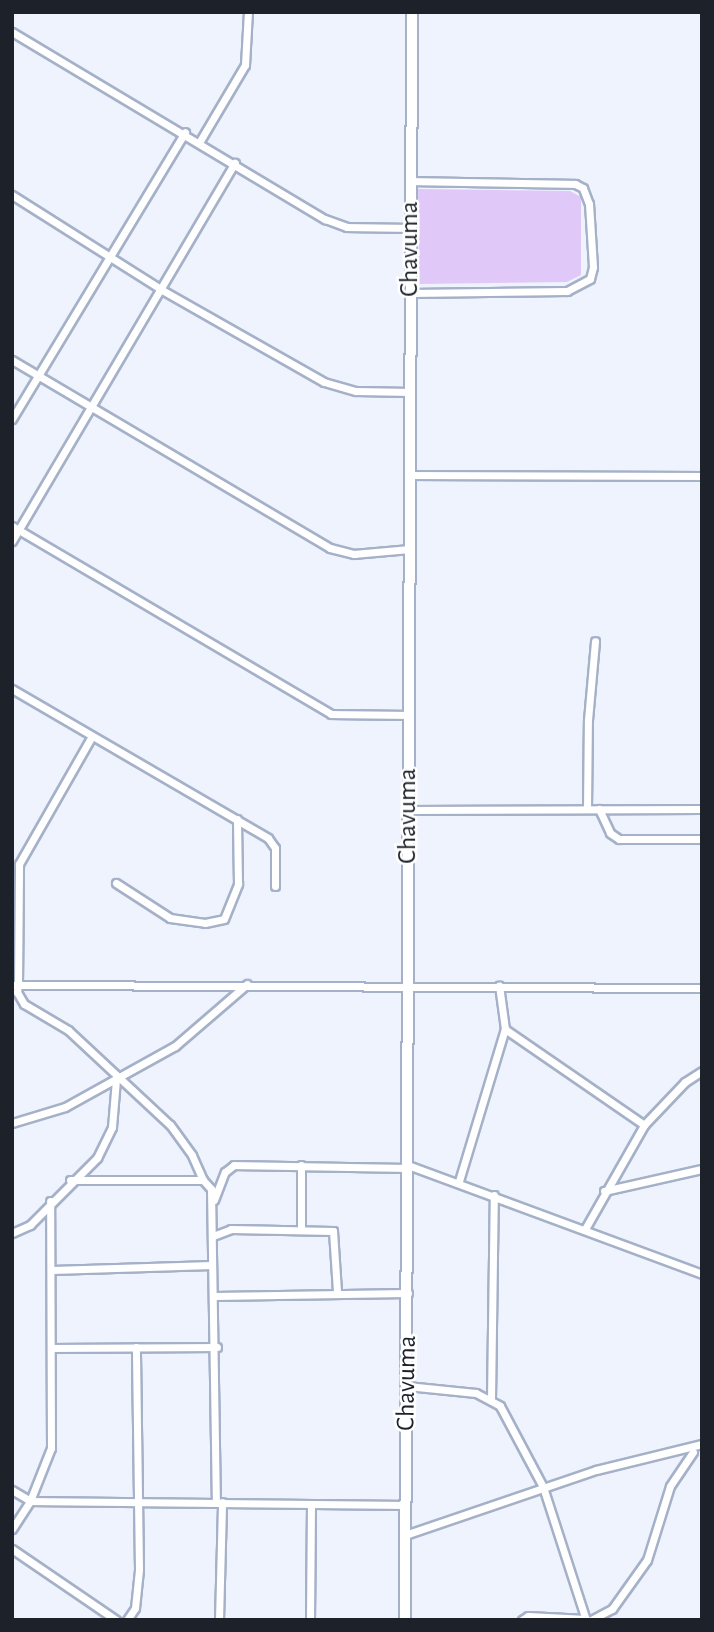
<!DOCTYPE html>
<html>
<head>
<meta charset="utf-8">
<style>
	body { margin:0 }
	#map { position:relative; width:714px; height:1632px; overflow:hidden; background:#eef3fd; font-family:"Alegreya Sans",sans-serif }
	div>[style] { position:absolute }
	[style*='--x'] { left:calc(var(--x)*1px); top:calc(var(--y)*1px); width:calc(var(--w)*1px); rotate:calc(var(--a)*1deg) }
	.green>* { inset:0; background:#e0c8f8 }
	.roads { filter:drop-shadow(2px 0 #a5b1c8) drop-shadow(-2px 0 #a5b1c8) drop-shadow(0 2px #a5b1c8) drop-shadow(0 -2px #a5b1c8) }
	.minor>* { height:7px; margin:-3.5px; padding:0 3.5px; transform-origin:3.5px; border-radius:3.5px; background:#fff }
	.tertiary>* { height:10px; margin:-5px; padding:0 5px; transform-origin:5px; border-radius:5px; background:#fff }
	span { translate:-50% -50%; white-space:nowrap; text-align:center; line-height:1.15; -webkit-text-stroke:5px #fff; paint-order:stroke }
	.street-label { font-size:26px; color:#1c212a }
	.frame { position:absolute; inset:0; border:14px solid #1c212a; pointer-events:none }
</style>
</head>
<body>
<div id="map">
	<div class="green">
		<div style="clip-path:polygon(418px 189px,570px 191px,581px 197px,581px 275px,567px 282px,419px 284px)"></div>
	</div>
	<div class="roads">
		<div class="minor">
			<div style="--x:12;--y:32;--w:365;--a:30.9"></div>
			<div style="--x:325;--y:219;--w:23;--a:20"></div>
			<div style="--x:347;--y:227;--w:63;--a:0.9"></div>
			<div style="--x:200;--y:141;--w:88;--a:-59.4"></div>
			<div style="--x:245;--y:65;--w:53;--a:-86.8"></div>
			<div style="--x:12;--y:195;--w:178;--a:32.3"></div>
			<div style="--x:162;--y:290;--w:186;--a:29.6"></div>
			<div style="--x:324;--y:382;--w:33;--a:16"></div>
			<div style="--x:356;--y:391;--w:55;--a:1"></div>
			<div style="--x:410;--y:293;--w:157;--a:-0.7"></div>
			<div style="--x:567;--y:291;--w:26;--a:-28"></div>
			<div style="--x:590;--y:279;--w:12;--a:-76"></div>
			<div style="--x:593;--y:267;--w:63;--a:-93.6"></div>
			<div style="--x:589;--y:204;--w:17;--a:-111"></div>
			<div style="--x:583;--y:188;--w:9;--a:-153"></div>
			<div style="--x:575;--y:184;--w:164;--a:-179"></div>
			<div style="--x:12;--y:360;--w:369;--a:30.6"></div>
			<div style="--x:330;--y:548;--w:25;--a:14"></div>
			<div style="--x:354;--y:554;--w:55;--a:-5.2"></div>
			<div style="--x:12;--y:419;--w:335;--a:-58.9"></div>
			<div style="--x:410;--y:475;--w:292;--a:0.2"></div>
			<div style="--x:12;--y:526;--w:370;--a:30.5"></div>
			<div style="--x:331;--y:714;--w:78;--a:0.7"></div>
			<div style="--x:12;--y:541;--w:439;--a:-59.5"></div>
			<div style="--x:12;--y:689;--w:296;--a:30.2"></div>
			<div style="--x:268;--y:838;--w:12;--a:55"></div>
			<div style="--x:275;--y:848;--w:38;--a:90"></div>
			<div style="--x:587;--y:809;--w:89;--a:-89.4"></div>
			<div style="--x:588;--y:720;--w:79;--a:-84.9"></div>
			<div style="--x:599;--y:809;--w:26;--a:65"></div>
			<div style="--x:610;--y:833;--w:11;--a:34"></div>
			<div style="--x:619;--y:839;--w:83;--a:0"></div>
			<div style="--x:408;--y:810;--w:294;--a:-0.2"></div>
			<div style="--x:116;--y:883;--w:64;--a:32.9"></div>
			<div style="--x:170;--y:918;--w:35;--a:8"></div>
			<div style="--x:205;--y:923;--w:19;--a:-12"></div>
			<div style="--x:224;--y:919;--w:38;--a:-68"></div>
			<div style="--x:238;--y:884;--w:65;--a:-90.9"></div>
			<div style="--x:12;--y:985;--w:6;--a:0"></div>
			<div style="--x:18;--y:985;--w:121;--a:-89.5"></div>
			<div style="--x:19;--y:864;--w:147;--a:-60.3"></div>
			<div style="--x:505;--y:1029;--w:169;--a:34.6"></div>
			<div style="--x:12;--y:1123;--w:55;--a:-16.8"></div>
			<div style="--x:65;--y:1107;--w:126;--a:-29"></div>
			<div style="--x:175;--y:1046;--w:95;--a:-40.7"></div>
			<div style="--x:405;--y:1164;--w:317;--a:20.3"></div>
			<div style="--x:70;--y:1180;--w:133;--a:0"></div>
			<div style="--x:203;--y:1180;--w:12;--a:48"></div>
			<div style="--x:211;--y:1189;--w:313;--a:89.1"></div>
			<div style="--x:203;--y:1180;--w:27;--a:-114"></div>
			<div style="--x:192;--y:1155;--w:37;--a:-126"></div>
			<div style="--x:170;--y:1125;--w:139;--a:-137"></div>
			<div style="--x:68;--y:1030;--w:51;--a:-149.4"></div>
			<div style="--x:24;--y:1004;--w:14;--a:-120"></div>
			<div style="--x:17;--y:992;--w:7;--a:-82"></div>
			<div style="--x:18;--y:985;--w:684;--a:0.25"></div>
			<div style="--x:459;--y:1181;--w:159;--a:-73.2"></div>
			<div style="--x:505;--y:1029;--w:44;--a:-97.8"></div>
			<div style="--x:604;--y:1191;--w:100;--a:-12.7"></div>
			<div style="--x:214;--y:1200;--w:30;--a:-69"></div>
			<div style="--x:225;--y:1172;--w:11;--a:-38"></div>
			<div style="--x:234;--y:1165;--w:171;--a:1"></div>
			<div style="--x:301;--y:1229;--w:64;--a:-90"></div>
			<div style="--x:585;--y:1229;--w:120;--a:-60.4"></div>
			<div style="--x:644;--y:1125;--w:59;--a:-46.4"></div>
			<div style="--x:685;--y:1082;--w:20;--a:-33"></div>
			<div style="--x:12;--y:1233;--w:20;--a:-24"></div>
			<div style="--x:30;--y:1225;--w:95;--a:-45"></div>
			<div style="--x:97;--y:1158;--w:34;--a:-64"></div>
			<div style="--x:112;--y:1127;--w:48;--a:-85.2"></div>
			<div style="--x:213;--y:1236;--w:19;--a:-21"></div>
			<div style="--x:231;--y:1229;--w:102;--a:1.1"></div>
			<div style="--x:333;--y:1231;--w:61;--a:86.2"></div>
			<div style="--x:52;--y:1270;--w:160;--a:-1.8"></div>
			<div style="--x:214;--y:1296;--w:194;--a:-0.9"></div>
			<div style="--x:53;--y:1348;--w:164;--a:-0.3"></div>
			<div style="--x:407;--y:1386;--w:69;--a:5.8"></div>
			<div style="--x:476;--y:1393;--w:27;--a:28"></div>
			<div style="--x:500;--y:1406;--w:92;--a:62"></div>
			<div style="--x:543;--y:1487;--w:140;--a:72.1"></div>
			<div style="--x:491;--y:1399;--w:204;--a:-89.2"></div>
			<div style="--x:12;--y:1490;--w:21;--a:31"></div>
			<div style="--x:30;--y:1501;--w:57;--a:-68.4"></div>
			<div style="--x:51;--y:1448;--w:247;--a:-90.2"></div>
			<div style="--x:12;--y:1529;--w:33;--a:-57"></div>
			<div style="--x:30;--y:1501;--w:375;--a:0.6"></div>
			<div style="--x:405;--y:1535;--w:202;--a:-18.8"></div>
			<div style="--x:596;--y:1470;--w:109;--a:-13.8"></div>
			<div style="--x:12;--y:1549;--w:126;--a:34.3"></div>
			<div style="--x:127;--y:1620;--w:14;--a:-56"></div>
			<div style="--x:135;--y:1608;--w:39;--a:-84"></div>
			<div style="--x:139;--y:1569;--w:222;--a:-90.8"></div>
			<div style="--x:219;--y:1620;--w:118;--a:-88.5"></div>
			<div style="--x:310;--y:1620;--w:116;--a:-89.5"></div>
			<div style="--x:522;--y:1620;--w:7;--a:-34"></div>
			<div style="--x:528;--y:1616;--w:58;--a:3"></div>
			<div style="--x:591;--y:1620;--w:24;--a:-28"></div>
			<div style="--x:612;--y:1609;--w:60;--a:-54.5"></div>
			<div style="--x:647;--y:1560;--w:77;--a:-72.7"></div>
			<div style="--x:670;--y:1486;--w:41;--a:-55.9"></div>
		</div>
		<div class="tertiary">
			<div style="--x:405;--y:1620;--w:1608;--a:-89.75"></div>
		</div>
	</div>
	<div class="street-label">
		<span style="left:410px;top:249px;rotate:-90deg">Chavuma</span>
		<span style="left:408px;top:816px;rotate:-90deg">Chavuma</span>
		<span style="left:407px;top:1383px;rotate:-89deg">Chavuma</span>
	</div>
	<div class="frame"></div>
</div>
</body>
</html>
